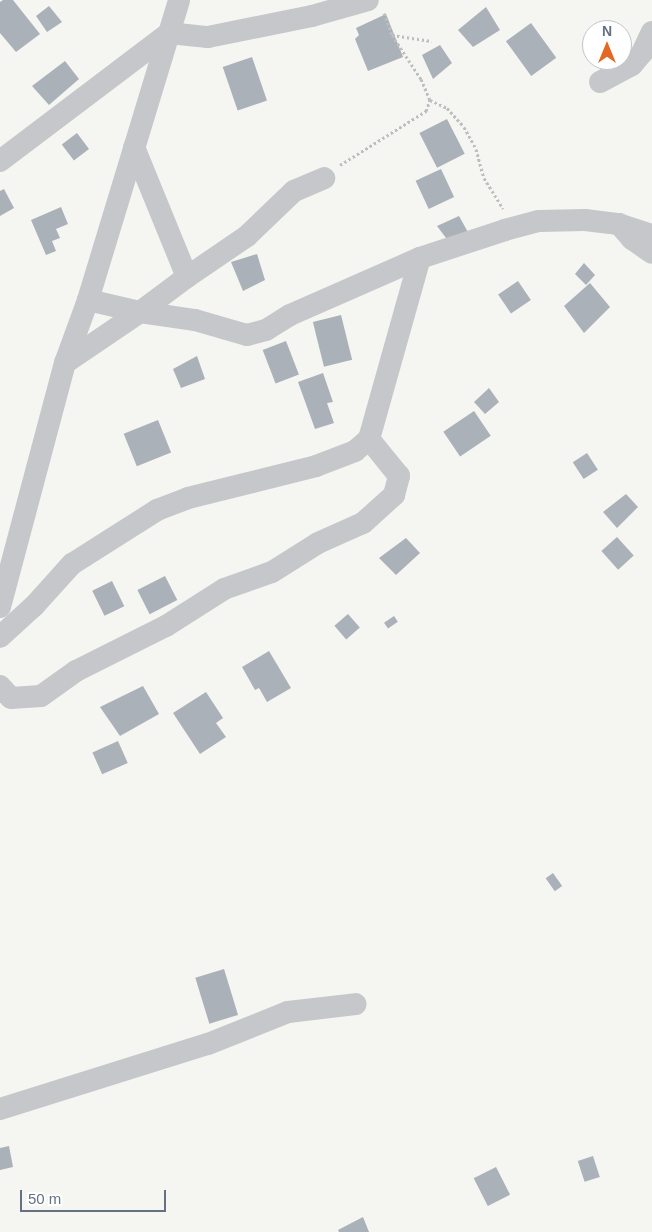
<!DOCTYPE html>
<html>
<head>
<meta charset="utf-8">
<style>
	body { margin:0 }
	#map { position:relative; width:652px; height:1232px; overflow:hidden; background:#f5f5f1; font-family:Arial,sans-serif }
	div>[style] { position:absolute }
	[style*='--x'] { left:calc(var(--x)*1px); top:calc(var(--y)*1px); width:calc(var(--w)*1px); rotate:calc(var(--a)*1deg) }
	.building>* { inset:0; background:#abb1b8; transform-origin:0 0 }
	.path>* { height:3px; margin-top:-1.5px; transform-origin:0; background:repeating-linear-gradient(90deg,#bcbec0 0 2.5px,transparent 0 5px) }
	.minor>* { height:22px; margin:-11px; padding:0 11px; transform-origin:11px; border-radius:11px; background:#c5c7cb }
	span { translate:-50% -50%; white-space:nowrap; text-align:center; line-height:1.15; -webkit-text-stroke:5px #fff; paint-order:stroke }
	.north { position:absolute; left:582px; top:20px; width:50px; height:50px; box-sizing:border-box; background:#fff; border:1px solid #c1c6cd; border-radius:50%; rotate:0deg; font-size:14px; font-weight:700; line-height:20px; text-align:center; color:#647183 }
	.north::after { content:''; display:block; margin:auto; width:18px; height:22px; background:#e46723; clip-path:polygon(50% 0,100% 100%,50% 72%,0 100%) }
	.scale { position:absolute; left:20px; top:1190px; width:146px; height:22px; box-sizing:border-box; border:2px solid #647183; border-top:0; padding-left:6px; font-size:15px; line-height:18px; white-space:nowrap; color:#647183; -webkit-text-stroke:4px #fff; paint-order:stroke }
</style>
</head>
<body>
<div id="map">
	<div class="building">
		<div style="clip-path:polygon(3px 0,13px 0,40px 34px,16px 52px,0 33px,0 2px)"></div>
		<div style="clip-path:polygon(49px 6px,62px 22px,47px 32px,36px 16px)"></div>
		<div style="clip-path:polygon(486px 7px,500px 30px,473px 47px,458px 30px)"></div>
		<div style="clip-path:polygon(386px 14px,403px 57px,368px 71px,355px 39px,359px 35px,356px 28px)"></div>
		<div style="left:531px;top:23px;width:43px;height:31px;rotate:54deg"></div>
		<div style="clip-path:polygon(440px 45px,452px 63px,433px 79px,422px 55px)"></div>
		<div style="left:252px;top:57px;width:46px;height:31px;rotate:71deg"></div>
		<div style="clip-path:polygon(65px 61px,79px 79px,49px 105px,32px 86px)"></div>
		<div style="left:447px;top:119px;width:39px;height:31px;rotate:63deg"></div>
		<div style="left:77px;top:133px;width:20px;height:19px;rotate:53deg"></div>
		<div style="left:441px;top:169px;width:31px;height:28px;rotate:65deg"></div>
		<div style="clip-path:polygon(4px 189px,14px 208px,0 216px,0 191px)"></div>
		<div style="clip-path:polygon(61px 207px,68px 224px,56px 229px,60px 238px,52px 241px,56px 251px,46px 255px,31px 220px)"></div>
		<div style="clip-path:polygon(459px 216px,469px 234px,449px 242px,437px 226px)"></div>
		<div style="clip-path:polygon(257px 254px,265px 280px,243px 291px,231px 262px)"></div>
		<div style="clip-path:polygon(584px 263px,595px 275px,586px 285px,575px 274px)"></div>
		<div style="left:518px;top:281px;width:23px;height:24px;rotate:56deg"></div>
		<div style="clip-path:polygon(590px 283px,610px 307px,584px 333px,564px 306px)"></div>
		<div style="left:341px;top:315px;width:46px;height:29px;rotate:76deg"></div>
		<div style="left:286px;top:341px;width:36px;height:25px;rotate:69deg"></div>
		<div style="clip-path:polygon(197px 356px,205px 379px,181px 388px,173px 369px)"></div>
		<div style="clip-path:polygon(323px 373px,333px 402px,327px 403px,334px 423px,315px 429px,298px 382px)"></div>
		<div style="clip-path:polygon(489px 388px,499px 402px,485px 414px,474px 402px)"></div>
		<div style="left:474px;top:411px;width:30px;height:37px;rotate:56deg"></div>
		<div style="left:158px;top:420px;width:35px;height:37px;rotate:68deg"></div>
		<div style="left:587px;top:453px;width:20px;height:17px;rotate:57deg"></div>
		<div style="clip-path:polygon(626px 494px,638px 507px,617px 528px,603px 512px)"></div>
		<div style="left:617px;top:537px;width:25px;height:21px;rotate:48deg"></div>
		<div style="clip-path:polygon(406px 538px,420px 553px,396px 575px,379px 558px)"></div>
		<div style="left:165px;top:576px;width:27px;height:31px;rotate:63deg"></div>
		<div style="left:112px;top:581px;width:28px;height:22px;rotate:64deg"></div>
		<div style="left:348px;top:614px;width:18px;height:18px;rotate:49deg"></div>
		<div style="left:394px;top:616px;width:7px;height:12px;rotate:56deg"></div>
		<div style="clip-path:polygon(269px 651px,291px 688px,267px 702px,259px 688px,255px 690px,242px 667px)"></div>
		<div style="clip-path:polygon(143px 686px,159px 714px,120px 736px,100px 707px)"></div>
		<div style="clip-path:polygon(206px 692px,223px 718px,216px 723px,226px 737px,200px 754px,173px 713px)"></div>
		<div style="left:118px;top:741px;width:24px;height:28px;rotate:66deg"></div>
		<div style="left:553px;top:873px;width:16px;height:9px;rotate:55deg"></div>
		<div style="left:224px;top:969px;width:48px;height:30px;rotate:73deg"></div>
		<div style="clip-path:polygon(9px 1146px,13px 1167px,0 1170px,0 1148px)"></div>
		<div style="left:593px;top:1156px;width:22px;height:16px;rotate:72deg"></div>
		<div style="left:496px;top:1167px;width:31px;height:25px;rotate:63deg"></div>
		<div style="clip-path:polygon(363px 1217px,369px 1232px,339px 1232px,338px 1230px)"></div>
	</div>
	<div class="path">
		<div style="--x:384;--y:13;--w:23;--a:70"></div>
		<div style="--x:392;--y:35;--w:40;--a:8.5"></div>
		<div style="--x:392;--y:35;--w:53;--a:56.6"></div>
		<div style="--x:421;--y:79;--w:23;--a:67"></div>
		<div style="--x:430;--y:100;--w:19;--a:25"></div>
		<div style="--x:447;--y:108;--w:25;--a:48"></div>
		<div style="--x:464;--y:127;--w:25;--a:61"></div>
		<div style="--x:476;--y:149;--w:30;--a:75"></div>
		<div style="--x:484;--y:178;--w:36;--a:58"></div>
		<div style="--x:340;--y:165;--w:102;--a:-32.1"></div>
		<div style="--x:426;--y:111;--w:12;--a:-70"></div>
	</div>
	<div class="minor">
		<div style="--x:600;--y:82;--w:36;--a:-28"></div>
		<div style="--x:632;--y:65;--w:16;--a:-50"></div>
		<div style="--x:642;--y:53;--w:23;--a:-65"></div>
		<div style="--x:0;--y:161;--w:212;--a:-37.1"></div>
		<div style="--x:169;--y:33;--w:39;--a:6"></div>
		<div style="--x:208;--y:37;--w:106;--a:-11.4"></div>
		<div style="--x:312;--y:16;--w:58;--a:-15.9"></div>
		<div style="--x:652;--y:235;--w:35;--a:-162"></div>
		<div style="--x:619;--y:224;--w:20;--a:49"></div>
		<div style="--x:632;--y:239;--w:24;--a:35"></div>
		<div style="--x:187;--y:277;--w:73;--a:-34.3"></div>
		<div style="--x:247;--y:236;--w:65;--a:-43.8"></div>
		<div style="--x:294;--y:191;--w:33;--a:-23"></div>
		<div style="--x:88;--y:300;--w:53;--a:13"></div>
		<div style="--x:140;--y:312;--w:59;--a:-36.7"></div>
		<div style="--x:187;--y:277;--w:140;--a:-112.2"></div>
		<div style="--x:65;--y:363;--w:91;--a:-34.2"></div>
		<div style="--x:140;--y:312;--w:56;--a:8.3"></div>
		<div style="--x:195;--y:320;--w:54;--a:16.1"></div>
		<div style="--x:247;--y:335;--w:20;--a:-15"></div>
		<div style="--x:266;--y:330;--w:28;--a:-32"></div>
		<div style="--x:290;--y:315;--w:142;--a:-23.7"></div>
		<div style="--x:420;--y:258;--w:89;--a:-18.2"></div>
		<div style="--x:505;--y:230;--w:35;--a:-15"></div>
		<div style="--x:539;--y:221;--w:46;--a:-1.2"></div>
		<div style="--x:585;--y:220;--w:34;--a:7"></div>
		<div style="--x:0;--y:607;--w:253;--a:-75.1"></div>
		<div style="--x:65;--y:363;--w:67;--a:-69.9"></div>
		<div style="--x:88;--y:300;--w:313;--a:-73.1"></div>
		<div style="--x:0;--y:637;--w:46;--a:-42.4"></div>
		<div style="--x:34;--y:606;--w:57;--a:-47.9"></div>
		<div style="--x:72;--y:564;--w:101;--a:-32.4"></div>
		<div style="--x:157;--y:510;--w:33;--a:-21"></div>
		<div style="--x:188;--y:498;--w:132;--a:-14"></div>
		<div style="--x:316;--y:466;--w:42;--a:-21"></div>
		<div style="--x:355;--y:451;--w:18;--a:-41"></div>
		<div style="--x:369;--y:439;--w:188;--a:-74.3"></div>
		<div style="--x:0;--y:686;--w:16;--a:47"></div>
		<div style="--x:11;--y:698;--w:30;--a:-4"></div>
		<div style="--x:41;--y:696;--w:43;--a:-35.5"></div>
		<div style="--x:76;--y:671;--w:101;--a:-26.6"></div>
		<div style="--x:166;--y:626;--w:69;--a:-32.5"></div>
		<div style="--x:224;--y:589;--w:51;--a:-19.5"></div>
		<div style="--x:272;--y:572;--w:54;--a:-32.2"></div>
		<div style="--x:318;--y:543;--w:49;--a:-24"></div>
		<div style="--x:363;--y:523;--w:42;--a:-42.1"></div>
		<div style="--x:394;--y:495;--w:20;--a:-75"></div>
		<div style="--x:399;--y:476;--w:48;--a:-129"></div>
		<div style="--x:0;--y:1109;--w:218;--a:-17.4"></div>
		<div style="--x:208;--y:1044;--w:86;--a:-21.8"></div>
		<div style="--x:288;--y:1012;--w:68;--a:-6.7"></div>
	</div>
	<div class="north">N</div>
	<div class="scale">50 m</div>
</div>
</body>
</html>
